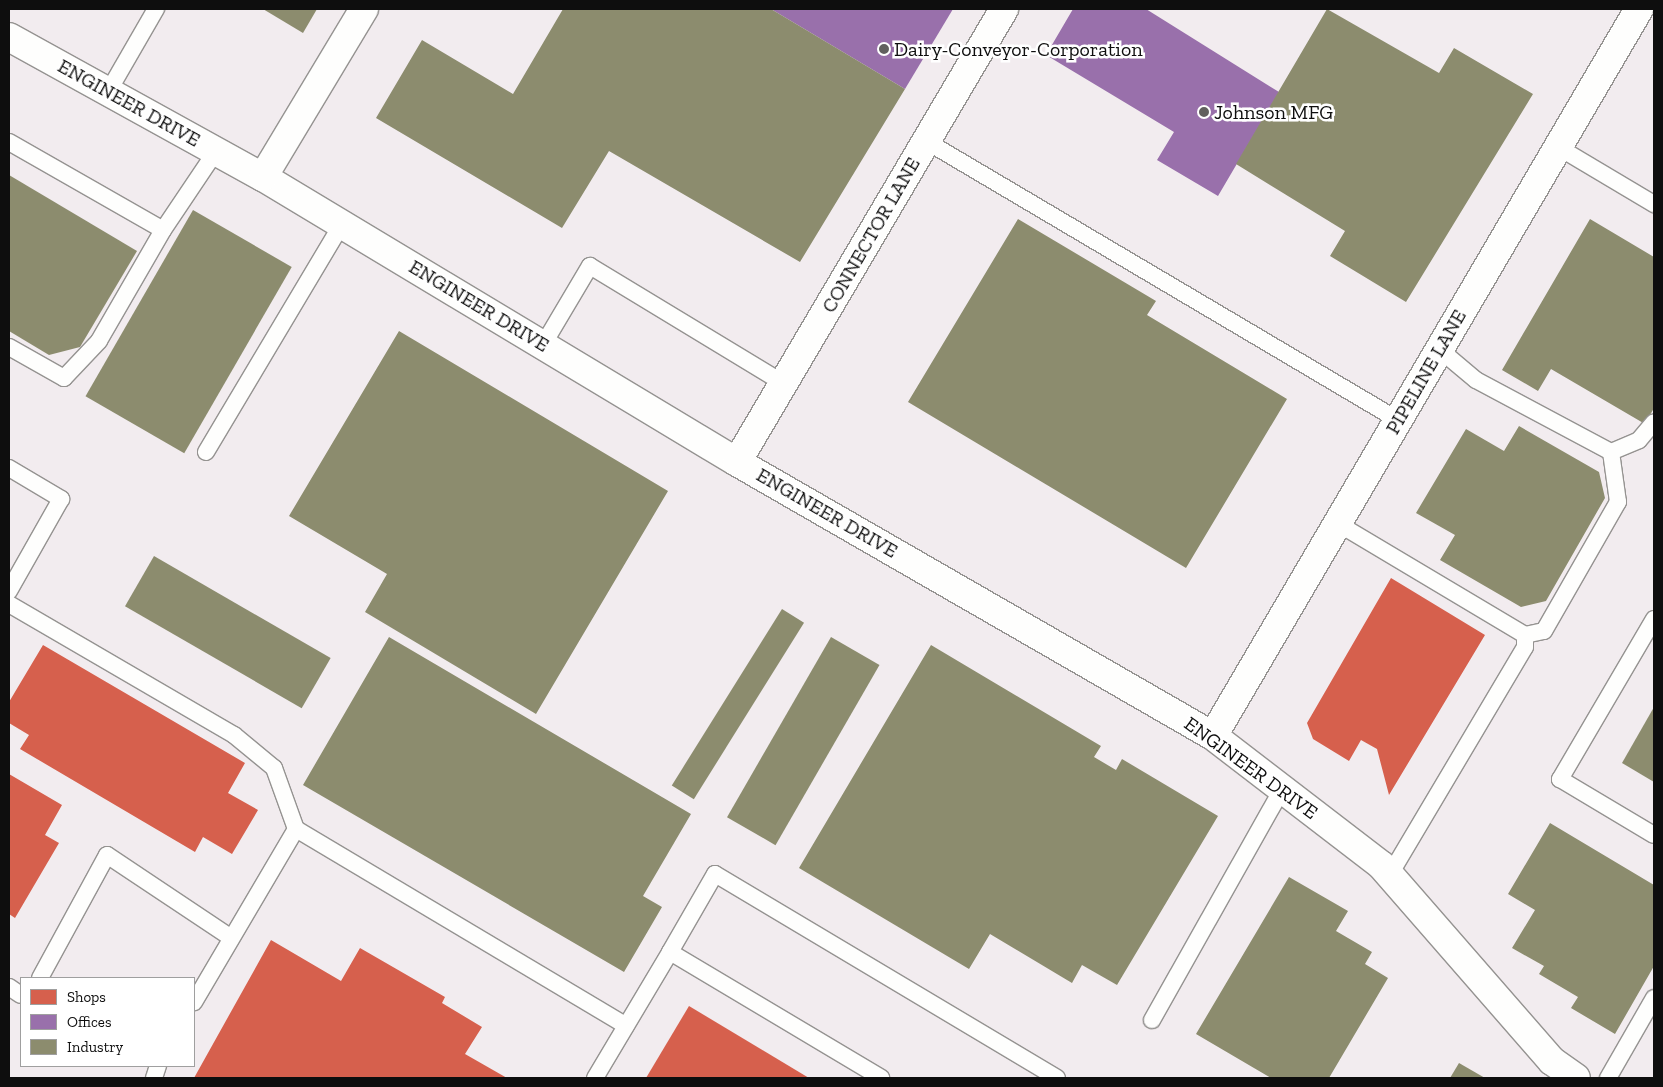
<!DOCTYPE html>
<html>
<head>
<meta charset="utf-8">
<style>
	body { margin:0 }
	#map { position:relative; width:1663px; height:1087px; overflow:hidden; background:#fbf8f2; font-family:"Zilla Slab",serif }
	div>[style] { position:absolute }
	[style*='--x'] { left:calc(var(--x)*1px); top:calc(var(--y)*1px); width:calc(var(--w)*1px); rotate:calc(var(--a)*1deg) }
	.industrial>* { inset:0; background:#f2ecef }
	.shops>* { inset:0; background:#d6604d }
	.offices>* { inset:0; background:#9970ab }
	.industry>* { inset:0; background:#8c8c6e; transform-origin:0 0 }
	.roads { filter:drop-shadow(1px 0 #959391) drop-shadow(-1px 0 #959391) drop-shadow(0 1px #959391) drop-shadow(0 -1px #959391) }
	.service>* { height:16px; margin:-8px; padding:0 8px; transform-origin:8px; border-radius:8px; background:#fefefd }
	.minor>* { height:28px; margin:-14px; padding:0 14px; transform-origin:14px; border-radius:14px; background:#fefefd }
	.dots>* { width:14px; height:14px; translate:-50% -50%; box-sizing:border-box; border:2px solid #fff; border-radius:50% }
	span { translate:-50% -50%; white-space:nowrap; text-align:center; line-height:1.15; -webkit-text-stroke:5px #fff; paint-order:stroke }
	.poi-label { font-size:20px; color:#0e0e0e }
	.left { translate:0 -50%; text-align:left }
	.street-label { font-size:20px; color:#0e0e0e }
	.frame { position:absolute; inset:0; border:10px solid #0e0e0e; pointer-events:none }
	.legend { position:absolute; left:20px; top:977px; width:175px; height:90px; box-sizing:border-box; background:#fff; border:1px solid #9f9f9f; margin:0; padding:6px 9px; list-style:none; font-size:15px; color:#0e0e0e }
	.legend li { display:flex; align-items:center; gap:10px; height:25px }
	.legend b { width:25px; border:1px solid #9f9f9f }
</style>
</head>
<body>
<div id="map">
	<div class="industrial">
		<div style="clip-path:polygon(evenodd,9px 9px,1654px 9px,1654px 1078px,9px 1078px,9px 9px,21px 978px,194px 978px,194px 1066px,21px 1066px,21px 978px)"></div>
	</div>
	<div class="shops">
		<div style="clip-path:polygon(1391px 578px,1485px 635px,1389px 795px,1377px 749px,1361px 740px,1349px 761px,1313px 739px,1307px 723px)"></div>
		<div style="clip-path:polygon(43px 645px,245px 763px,228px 793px,258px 810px,232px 854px,203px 837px,195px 852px,20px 749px,29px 735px,9px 723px,9px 702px)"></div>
		<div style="clip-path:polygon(9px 774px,62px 805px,45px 835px,59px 843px,15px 918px,9px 914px)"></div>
		<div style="clip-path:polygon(271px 940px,341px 981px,360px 948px,445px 997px,442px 1003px,482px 1027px,465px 1054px,507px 1078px,194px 1078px)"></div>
		<div style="clip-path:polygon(689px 1006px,809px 1078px,646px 1078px)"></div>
	</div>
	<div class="offices">
		<div style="clip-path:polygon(771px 9px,953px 9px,905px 89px)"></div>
		<div style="clip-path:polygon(1073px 9px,1146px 9px,1279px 92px,1218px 196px,1157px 160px,1174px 132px,1046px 55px)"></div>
	</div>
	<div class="industry">
		<div style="clip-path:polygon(263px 9px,317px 9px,303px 33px)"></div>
		<div style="clip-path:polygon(563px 9px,771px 9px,905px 89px,800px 262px,609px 151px,562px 228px,376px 118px,422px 40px,513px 94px)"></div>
		<div style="clip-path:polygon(1327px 9px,1439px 73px,1454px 48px,1533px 94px,1406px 302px,1330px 256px,1345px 231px,1236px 164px)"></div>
		<div style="clip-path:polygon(9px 175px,137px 251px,80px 347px,49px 355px,9px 331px)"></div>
		<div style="left:193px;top:210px;width:114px;height:215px;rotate:30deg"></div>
		<div style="clip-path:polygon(1018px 219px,1156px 301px,1147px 315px,1287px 399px,1186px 568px,908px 402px)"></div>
		<div style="clip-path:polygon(1590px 219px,1654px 257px,1654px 408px,1645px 424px,1551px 369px,1538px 391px,1502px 370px)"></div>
		<div style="clip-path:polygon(399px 331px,668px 491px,536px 714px,365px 612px,387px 574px,289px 516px)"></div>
		<div style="clip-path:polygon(1519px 426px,1599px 472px,1605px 498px,1546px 601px,1521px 607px,1440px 560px,1455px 535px,1416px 513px,1466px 429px,1504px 451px)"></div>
		<div style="left:154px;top:556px;width:204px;height:58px;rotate:30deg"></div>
		<div style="left:782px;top:609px;width:26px;height:208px;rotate:32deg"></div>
		<div style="clip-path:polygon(389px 637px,691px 814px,643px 896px,662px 907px,624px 972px,303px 785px)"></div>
		<div style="left:831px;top:637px;width:56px;height:208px;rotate:30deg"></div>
		<div style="clip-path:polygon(931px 645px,1101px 746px,1094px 757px,1116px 770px,1122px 759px,1218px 816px,1117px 985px,1082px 965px,1072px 983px,990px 934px,969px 969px,799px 868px)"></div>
		<div style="clip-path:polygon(1654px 707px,1654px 782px,1622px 763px)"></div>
		<div style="clip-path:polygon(1550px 823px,1654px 885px,1654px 966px,1615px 1034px,1571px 1008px,1578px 997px,1539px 974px,1544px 966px,1512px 948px,1535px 910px,1508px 894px)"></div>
		<div style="clip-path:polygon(1289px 877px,1348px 911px,1336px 931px,1372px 952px,1365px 964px,1388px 978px,1329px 1078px,1271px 1078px,1196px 1034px)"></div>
		<div style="clip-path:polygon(1459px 1063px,1485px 1078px,1450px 1078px)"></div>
	</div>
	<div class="roads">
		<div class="service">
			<div style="--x:108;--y:92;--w:96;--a:-60"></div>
			<div style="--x:926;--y:141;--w:548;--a:30.59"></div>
			<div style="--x:9;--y:142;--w:177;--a:29.7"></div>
			<div style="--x:163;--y:230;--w:128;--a:120"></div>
			<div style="--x:99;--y:341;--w:51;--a:133.4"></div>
			<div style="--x:64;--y:378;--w:63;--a:-150.6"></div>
			<div style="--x:1558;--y:147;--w:112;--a:30.7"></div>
			<div style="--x:163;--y:230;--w:95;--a:-56.1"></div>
			<div style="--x:543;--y:345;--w:92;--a:-59.3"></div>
			<div style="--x:590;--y:266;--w:226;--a:31.2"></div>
			<div style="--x:1439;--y:349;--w:48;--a:40"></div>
			<div style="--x:1476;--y:380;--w:153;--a:28.1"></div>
			<div style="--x:1611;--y:452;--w:30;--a:-23"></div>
			<div style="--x:1639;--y:440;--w:23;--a:-50"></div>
			<div style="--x:206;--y:452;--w:265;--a:-59.2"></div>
			<div style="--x:9;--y:468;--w:61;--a:30.8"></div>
			<div style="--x:61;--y:499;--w:106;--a:119.5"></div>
			<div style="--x:1337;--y:523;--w:219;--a:30.8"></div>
			<div style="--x:1525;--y:635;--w:12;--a:90"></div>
			<div style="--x:1525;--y:647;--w:266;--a:120.7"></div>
			<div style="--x:9;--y:604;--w:260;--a:30.2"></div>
			<div style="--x:234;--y:735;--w:52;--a:39.5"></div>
			<div style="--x:274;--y:768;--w:65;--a:70.2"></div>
			<div style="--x:296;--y:829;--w:201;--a:120.5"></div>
			<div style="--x:1654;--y:619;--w:186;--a:120.4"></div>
			<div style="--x:1560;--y:779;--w:109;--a:30.8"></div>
			<div style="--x:1525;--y:635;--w:19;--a:-12"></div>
			<div style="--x:1544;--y:631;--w:149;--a:-60.2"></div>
			<div style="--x:1618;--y:502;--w:50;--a:-98"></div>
			<div style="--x:296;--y:829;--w:384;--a:30.8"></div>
			<div style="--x:670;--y:952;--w:90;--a:-60"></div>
			<div style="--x:715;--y:874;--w:398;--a:30.8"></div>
			<div style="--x:40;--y:978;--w:140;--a:-61.4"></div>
			<div style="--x:107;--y:855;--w:148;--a:33.7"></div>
			<div style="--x:9;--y:987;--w:14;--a:34"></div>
			<div style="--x:1152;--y:1020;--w:265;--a:-60.6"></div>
			<div style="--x:154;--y:1078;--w:13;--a:-72"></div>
			<div style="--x:595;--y:1078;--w:147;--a:-59.2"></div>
			<div style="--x:670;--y:952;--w:246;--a:30.8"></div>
			<div style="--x:1608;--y:1078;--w:92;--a:-60.1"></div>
		</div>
		<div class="minor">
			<div style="--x:9;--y:37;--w:290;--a:28.9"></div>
			<div style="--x:263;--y:177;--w:553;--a:31.02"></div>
			<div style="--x:737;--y:462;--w:549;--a:29.93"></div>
			<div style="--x:1213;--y:736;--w:212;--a:37.5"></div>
			<div style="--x:1381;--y:865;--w:260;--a:48.9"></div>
			<div style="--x:1552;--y:1061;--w:29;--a:35"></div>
			<div style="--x:263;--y:177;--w:196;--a:-59"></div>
			<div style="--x:737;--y:462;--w:526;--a:-59.48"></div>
			<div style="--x:1213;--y:736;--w:843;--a:-59.63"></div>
		</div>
	</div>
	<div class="dots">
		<div style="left:884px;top:49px;background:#61605e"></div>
		<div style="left:1204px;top:112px;background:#61605e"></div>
	</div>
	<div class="poi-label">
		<span class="left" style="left:894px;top:49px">Dairy-Conveyor-Corporation</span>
		<span class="left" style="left:1214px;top:112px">Johnson MFG</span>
	</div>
	<div class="street-label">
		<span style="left:129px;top:103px;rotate:29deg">ENGINEER DRIVE</span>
		<span style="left:871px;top:235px;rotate:-60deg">CONNECTOR LANE</span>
		<span style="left:479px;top:306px;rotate:31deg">ENGINEER DRIVE</span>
		<span style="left:1426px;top:372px;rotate:-60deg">PIPELINE LANE</span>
		<span style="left:827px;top:513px;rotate:30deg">ENGINEER DRIVE</span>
		<span style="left:1251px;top:768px;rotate:36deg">ENGINEER DRIVE</span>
	</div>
	<div class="frame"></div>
	<ul class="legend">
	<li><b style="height:14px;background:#d6604d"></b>Shops</li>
	<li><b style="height:14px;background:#9970ab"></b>Offices</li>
	<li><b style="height:14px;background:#8c8c6e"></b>Industry</li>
	</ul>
</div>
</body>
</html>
